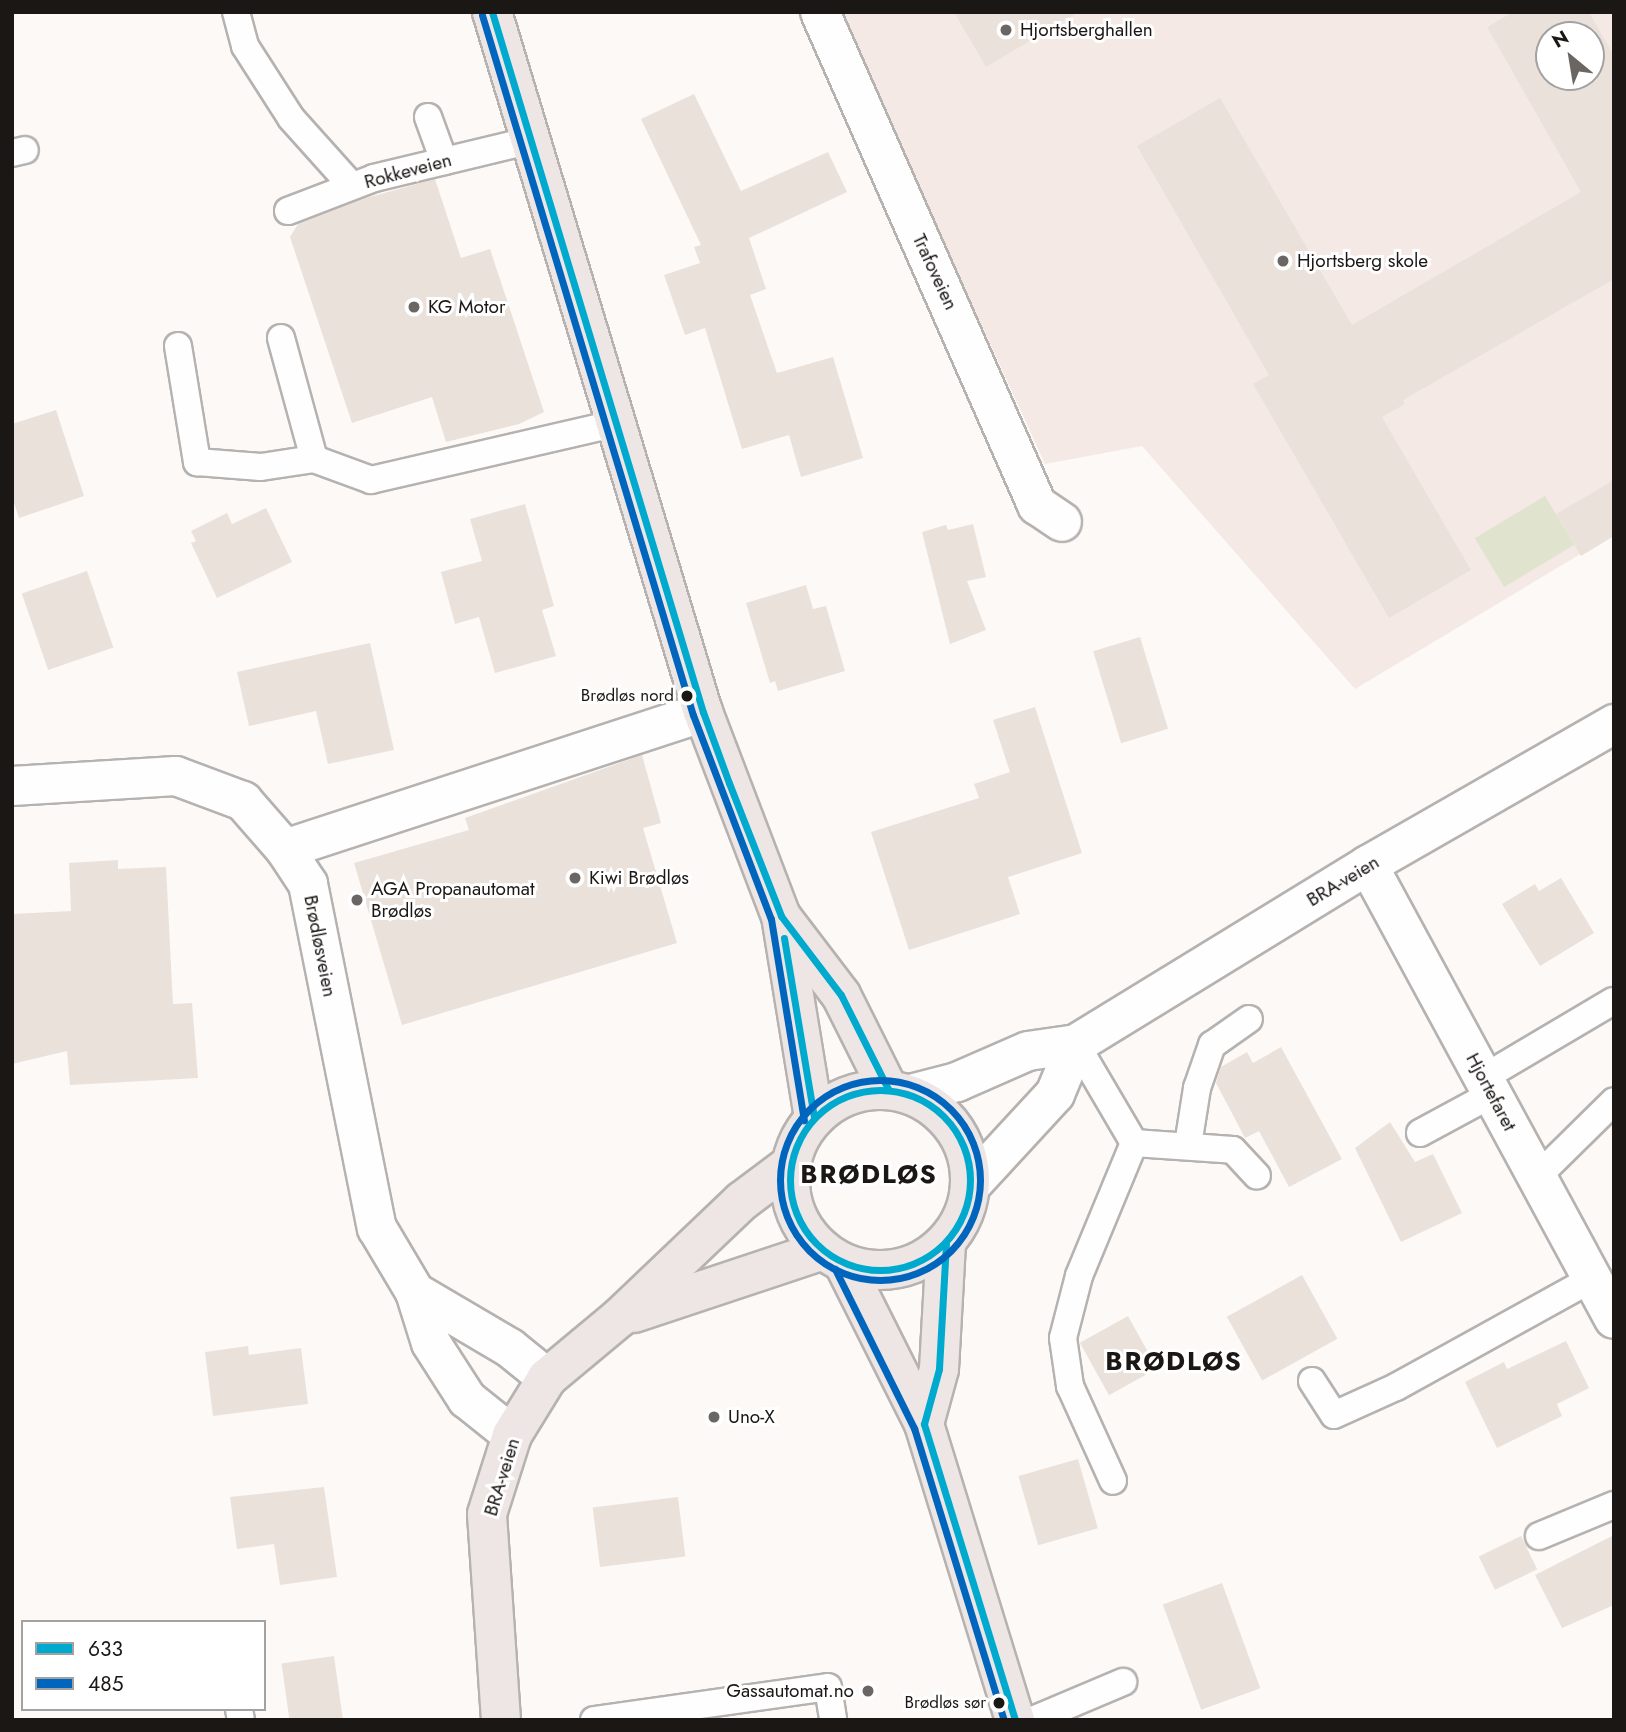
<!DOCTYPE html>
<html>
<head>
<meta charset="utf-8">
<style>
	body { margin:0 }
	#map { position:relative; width:1626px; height:1732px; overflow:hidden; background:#fcf9f7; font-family:Jost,sans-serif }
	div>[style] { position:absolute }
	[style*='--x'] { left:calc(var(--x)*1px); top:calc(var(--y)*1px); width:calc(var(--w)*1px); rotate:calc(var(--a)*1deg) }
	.built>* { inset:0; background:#f4e9e5 }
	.green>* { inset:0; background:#e0e4cf; transform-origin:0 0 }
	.building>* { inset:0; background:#ebe1db; transform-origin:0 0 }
	.roads { filter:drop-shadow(2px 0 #b5b2b0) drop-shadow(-2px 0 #b5b2b0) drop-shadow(0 2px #b5b2b0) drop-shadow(0 -2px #b5b2b0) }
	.service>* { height:26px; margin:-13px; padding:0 13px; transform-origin:13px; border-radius:13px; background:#fffefe }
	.minor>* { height:38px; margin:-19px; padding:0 19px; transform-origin:19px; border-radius:19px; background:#fffefe }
	.secondary>* { height:38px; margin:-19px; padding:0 19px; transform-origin:19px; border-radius:19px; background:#fffefe }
	.primary>* { height:38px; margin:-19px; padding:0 19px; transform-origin:19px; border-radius:19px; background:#eee5e5 }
	.primary>.ring { margin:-19px; padding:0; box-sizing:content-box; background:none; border:38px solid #eee5e5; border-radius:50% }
	.bus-1>* { height:7px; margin:-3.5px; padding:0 3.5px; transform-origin:3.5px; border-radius:3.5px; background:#00a9ce }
	.bus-1>.ring { margin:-3.5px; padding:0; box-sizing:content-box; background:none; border:7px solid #00a9ce; border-radius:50% }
	.bus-2>* { height:7px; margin:-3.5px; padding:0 3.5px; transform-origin:3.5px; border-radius:3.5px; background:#0065bd }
	.bus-2>.ring { margin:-3.5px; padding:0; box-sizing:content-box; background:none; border:7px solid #0065bd; border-radius:50% }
	.dots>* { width:19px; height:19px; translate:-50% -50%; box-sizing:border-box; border:4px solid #fff; border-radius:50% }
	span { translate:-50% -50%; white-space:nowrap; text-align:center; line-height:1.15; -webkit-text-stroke:6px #fff; paint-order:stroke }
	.bus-label { font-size:17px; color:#1b1715 }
	.right { translate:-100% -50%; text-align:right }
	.poi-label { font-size:19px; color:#1b1715 }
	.left { translate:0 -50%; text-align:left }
	.street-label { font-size:19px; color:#1b1715 }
	.district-label { font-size:26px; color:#1b1715; font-weight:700; letter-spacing:2px }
	.frame { position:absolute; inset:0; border:14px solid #1b1715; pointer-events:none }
	.legend { position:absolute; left:21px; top:1620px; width:245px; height:91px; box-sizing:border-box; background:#fff; border:2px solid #a4a2a1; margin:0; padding:9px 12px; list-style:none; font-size:21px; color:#1b1715 }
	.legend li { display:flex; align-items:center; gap:14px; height:35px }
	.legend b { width:35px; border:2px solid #a4a2a1 }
	.north { position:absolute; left:1535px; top:21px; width:70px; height:70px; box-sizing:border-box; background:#fff; border:2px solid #a4a2a1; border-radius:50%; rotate:330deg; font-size:19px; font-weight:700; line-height:28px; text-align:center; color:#1b1715 }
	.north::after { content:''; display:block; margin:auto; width:24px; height:32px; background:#6a6664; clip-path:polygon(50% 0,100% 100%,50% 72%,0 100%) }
</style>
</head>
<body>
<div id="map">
	<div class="built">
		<div style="clip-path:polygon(evenodd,839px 12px,1614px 12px,1614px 534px,1355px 689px,1142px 446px,1045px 464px,839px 12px,1549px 35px,1591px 35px,1591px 77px,1549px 77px,1549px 35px)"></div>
	</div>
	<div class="green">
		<div style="left:1545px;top:496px;width:57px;height:82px;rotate:59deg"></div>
	</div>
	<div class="building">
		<div style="clip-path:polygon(954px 12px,1079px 12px,986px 67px)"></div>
		<div style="clip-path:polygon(evenodd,1513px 12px,1589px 12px,1614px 56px,1614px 279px,1403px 400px,1405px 404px,1382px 417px,1471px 570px,1389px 618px,1253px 384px,1269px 375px,1137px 146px,1220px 98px,1352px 325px,1581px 192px,1487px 27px,1513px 12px,1549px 35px,1591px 35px,1591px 77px,1549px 77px,1549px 35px)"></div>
		<div style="clip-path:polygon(694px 94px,741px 191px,828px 152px,847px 192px,749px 238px,766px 289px,750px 295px,777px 373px,833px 357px,863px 458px,801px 477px,789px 435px,742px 449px,705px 328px,685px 335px,664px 275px,700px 263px,694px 247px,701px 245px,641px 119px)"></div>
		<div style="clip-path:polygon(435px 179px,461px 258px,490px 249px,544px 412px,519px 424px,446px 442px,432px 397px,352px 423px,290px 237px,298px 224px,366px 198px)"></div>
		<div style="clip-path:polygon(56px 410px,84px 496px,19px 518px,12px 497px,12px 424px)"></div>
		<div style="clip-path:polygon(1614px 480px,1614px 536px,1581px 556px,1556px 514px)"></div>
		<div style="clip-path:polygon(525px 504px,554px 606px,542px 610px,556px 656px,495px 673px,479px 617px,455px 624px,441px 572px,482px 561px,470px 519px)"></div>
		<div style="clip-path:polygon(266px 508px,292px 562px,217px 598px,191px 543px,196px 541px,191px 531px,227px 513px,232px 524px)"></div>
		<div style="clip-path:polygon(973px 524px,986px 577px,967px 581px,986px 630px,950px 644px,922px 532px,946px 525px,948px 530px)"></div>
		<div style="left:87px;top:571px;width:81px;height:69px;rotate:71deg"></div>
		<div style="clip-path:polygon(806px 585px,813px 609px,826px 606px,845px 671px,778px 691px,775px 681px,770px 683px,746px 603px)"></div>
		<div style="left:1140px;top:637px;width:96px;height:49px;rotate:73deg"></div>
		<div style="clip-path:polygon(370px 643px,394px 750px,328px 764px,316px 711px,249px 726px,237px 672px)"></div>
		<div style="clip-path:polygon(1035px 707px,1082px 853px,1008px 877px,1020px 914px,909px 950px,871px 832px,979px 798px,974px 784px,1010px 772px,993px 720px)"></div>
		<div style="clip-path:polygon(642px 755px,661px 823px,643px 828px,677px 943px,402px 1025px,354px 863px,469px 830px,465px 818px)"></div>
		<div style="clip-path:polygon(118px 860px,118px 869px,166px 867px,173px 1004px,192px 1003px,198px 1078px,70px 1085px,67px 1051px,12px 1064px,12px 914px,71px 911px,69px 863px)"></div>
		<div style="clip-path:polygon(1561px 878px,1594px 933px,1540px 966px,1502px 904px,1535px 884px,1539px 891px)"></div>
		<div style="clip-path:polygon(1281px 1047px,1342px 1159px,1289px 1187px,1259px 1131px,1245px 1138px,1216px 1083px,1221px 1067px,1247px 1052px,1253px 1063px)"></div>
		<div style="clip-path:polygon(1390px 1122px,1415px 1162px,1433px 1154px,1462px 1213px,1401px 1242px,1355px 1148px)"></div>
		<div style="left:1302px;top:1275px;width:73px;height:86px;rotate:61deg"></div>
		<div style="left:1128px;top:1316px;width:60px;height:55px;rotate:61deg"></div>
		<div style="clip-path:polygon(1566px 1341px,1589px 1388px,1557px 1404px,1562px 1416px,1497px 1448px,1465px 1382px,1504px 1362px,1507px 1369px)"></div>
		<div style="clip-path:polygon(248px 1346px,249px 1355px,301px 1348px,308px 1404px,213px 1416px,205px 1352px)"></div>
		<div style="left:1078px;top:1459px;width:72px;height:62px;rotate:74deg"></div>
		<div style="clip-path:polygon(324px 1487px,337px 1577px,280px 1585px,274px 1544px,237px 1549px,230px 1497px)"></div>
		<div style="left:678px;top:1497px;width:60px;height:86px;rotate:83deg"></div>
		<div style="clip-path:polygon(1614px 1535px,1614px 1605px,1562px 1628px,1535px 1575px)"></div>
		<div style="left:1521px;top:1536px;width:37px;height:47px;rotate:64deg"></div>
		<div style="left:1222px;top:1583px;width:112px;height:63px;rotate:70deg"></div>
		<div style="left:334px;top:1656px;width:65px;height:53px;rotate:82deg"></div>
	</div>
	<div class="roads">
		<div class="service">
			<div style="--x:236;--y:12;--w:35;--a:75"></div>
			<div style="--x:245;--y:46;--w:85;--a:57.4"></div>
			<div style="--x:291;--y:118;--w:91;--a:48.1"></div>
			<div style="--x:428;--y:117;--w:47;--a:70"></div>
			<div style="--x:12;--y:153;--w:13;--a:-13"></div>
			<div style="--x:288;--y:211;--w:92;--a:-21"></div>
			<div style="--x:374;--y:178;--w:163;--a:-13.5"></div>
			<div style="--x:281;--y:338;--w:125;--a:74.7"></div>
			<div style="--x:314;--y:459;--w:61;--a:20.2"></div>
			<div style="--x:371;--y:480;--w:253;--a:-13"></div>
			<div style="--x:178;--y:346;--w:118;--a:80.7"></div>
			<div style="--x:197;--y:462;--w:64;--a:4.5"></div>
			<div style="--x:261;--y:467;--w:54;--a:-8.6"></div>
			<div style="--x:1076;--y:1044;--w:115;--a:59.6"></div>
			<div style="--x:1134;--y:1143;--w:144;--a:112.5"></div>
			<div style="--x:1079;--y:1276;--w:64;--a:104.5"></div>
			<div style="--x:1063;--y:1338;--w:49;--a:81.7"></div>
			<div style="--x:1070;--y:1386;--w:104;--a:65.6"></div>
			<div style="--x:1483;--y:1078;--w:151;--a:-30.6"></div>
			<div style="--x:1420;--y:1133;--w:82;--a:-28.4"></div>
			<div style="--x:1134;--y:1143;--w:99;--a:4"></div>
			<div style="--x:1233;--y:1150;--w:35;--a:47"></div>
			<div style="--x:1188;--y:1145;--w:58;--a:-81"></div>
			<div style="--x:1197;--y:1088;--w:46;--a:-70.8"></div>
			<div style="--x:1212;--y:1045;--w:45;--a:-35.1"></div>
			<div style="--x:1537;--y:1177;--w:108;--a:-44.6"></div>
			<div style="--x:1312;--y:1381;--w:40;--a:57.1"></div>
			<div style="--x:1334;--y:1415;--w:68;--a:-24.3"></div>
			<div style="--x:1396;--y:1387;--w:224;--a:-28.9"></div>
			<div style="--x:1539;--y:1536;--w:81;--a:-22.5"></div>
			<div style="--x:239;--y:1709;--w:11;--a:80"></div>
			<div style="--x:594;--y:1720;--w:236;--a:-8"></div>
			<div style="--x:828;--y:1687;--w:33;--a:81"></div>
			<div style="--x:1033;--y:1720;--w:98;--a:-22.9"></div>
		</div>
		<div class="minor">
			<div style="--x:820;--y:12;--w:539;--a:66.24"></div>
			<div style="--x:1037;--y:505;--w:30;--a:34"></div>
			<div style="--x:12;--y:786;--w:164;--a:-3.5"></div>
			<div style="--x:176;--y:776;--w:72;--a:20.5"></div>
			<div style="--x:243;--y:801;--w:64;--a:48.8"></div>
			<div style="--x:285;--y:849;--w:42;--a:56.7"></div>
			<div style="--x:308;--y:884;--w:351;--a:78.7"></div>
			<div style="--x:377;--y:1228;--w:74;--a:59.3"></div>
			<div style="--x:415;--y:1292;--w:53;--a:72.6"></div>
			<div style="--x:431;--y:1343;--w:67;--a:57.3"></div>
			<div style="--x:467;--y:1399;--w:58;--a:38.7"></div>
			<div style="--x:285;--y:849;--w:440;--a:-18.1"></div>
			<div style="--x:1368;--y:865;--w:516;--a:61.55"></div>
			<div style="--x:415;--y:1292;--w:110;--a:30.5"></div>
			<div style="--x:510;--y:1348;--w:48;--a:39"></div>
		</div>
		<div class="secondary">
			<div style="--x:911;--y:1094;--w:48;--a:-14.6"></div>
			<div style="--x:957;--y:1082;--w:77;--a:-23.6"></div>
			<div style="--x:1028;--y:1051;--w:49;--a:-8.3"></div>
			<div style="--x:1076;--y:1044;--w:342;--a:-31.5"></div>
			<div style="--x:1368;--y:865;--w:284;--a:-29.8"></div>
			<div style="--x:971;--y:1185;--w:124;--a:-47.3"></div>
			<div style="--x:1055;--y:1094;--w:54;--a:-67.2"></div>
		</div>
		<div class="primary">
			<div style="--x:492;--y:12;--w:731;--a:73.23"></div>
			<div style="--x:703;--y:712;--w:218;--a:69.1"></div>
			<div style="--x:781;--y:916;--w:205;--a:80.7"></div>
			<div style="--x:783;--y:919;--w:96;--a:52.7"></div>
			<div style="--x:841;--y:995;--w:105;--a:63.4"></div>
			<div class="ring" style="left:790px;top:1090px;width:142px;height:142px"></div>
			<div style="--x:844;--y:1264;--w:179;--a:63.4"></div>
			<div style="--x:924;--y:1424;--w:310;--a:72.9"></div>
			<div style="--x:634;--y:1313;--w:199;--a:-18.4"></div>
			<div style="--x:924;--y:1424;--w:57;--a:-74.7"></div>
			<div style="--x:939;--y:1369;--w:126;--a:-86.8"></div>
			<div style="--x:501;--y:1720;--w:206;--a:-93.9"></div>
			<div style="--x:487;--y:1514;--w:83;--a:-72.4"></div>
			<div style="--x:512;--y:1435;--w:67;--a:-58.4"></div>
			<div style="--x:547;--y:1378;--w:94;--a:-39.8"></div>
			<div style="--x:619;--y:1318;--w:170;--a:-43.6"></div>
			<div style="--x:742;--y:1201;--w:60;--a:-36.9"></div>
		</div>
	</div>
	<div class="bus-1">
		<div style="--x:492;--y:12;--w:731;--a:73.23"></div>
		<div style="--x:703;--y:712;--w:76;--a:69.9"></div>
		<div style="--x:729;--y:783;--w:143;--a:68.6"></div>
		<div style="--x:781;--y:916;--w:99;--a:52.8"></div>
		<div style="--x:841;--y:995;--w:105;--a:63.4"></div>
		<div style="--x:784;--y:938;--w:182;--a:80.5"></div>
		<div class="ring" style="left:790px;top:1090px;width:173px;height:173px"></div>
		<div style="--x:946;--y:1243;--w:126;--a:93.2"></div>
		<div style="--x:939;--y:1369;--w:57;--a:105.3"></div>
		<div style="--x:924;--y:1424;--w:310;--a:72.9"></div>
	</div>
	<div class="bus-2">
		<div style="--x:482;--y:15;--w:731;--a:73.23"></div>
		<div style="--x:693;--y:715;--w:218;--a:69.1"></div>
		<div style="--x:771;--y:919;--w:204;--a:80.7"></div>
		<div class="ring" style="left:780px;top:1080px;width:193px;height:193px"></div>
		<div style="--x:835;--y:1269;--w:178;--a:63.6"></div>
		<div style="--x:914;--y:1428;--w:306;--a:72.9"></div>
	</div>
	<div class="dots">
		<div style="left:1006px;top:30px;background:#6a6664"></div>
		<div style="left:1283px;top:261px;background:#6a6664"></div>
		<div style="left:414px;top:307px;background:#6a6664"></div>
		<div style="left:687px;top:696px;background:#1b1715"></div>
		<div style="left:575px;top:878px;background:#6a6664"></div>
		<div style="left:357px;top:900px;background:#6a6664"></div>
		<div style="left:714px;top:1417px;background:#6a6664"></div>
		<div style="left:868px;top:1691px;background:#6a6664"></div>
		<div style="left:999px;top:1703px;background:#1b1715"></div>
	</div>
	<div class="bus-label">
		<span class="right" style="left:674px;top:696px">Brødløs nord</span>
		<span class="right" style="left:986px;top:1703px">Brødløs sør</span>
	</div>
	<div class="poi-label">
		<span class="left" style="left:1020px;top:30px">Hjortsberghallen</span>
		<span class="left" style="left:1297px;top:261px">Hjortsberg skole</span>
		<span class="left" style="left:428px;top:307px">KG Motor</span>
		<span class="left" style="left:589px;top:878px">Kiwi Brødløs</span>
		<span class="left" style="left:371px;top:900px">AGA Propanautomat<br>Brødløs</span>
		<span class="left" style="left:728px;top:1417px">Uno-X</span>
		<span class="right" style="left:854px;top:1691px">Gassautomat.no</span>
	</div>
	<div class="street-label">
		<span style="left:408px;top:171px;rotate:-15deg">Rokkeveien</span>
		<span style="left:935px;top:272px;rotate:65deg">Trafoveien</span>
		<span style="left:1343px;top:881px;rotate:-31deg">BRA-veien</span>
		<span style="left:320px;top:946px;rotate:79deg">Brødløsveien</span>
		<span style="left:1491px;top:1092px;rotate:62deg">Hjortefaret</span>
		<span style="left:502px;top:1477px;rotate:-73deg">BRA-veien</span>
	</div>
	<div class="district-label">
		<span style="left:869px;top:1175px">BRØDLØS</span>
		<span style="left:1174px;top:1362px">BRØDLØS</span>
	</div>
	<div class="frame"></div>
	<ul class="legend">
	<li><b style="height:9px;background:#00a9ce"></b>633</li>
	<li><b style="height:9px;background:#0065bd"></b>485</li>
	</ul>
	<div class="north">N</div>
</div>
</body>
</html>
